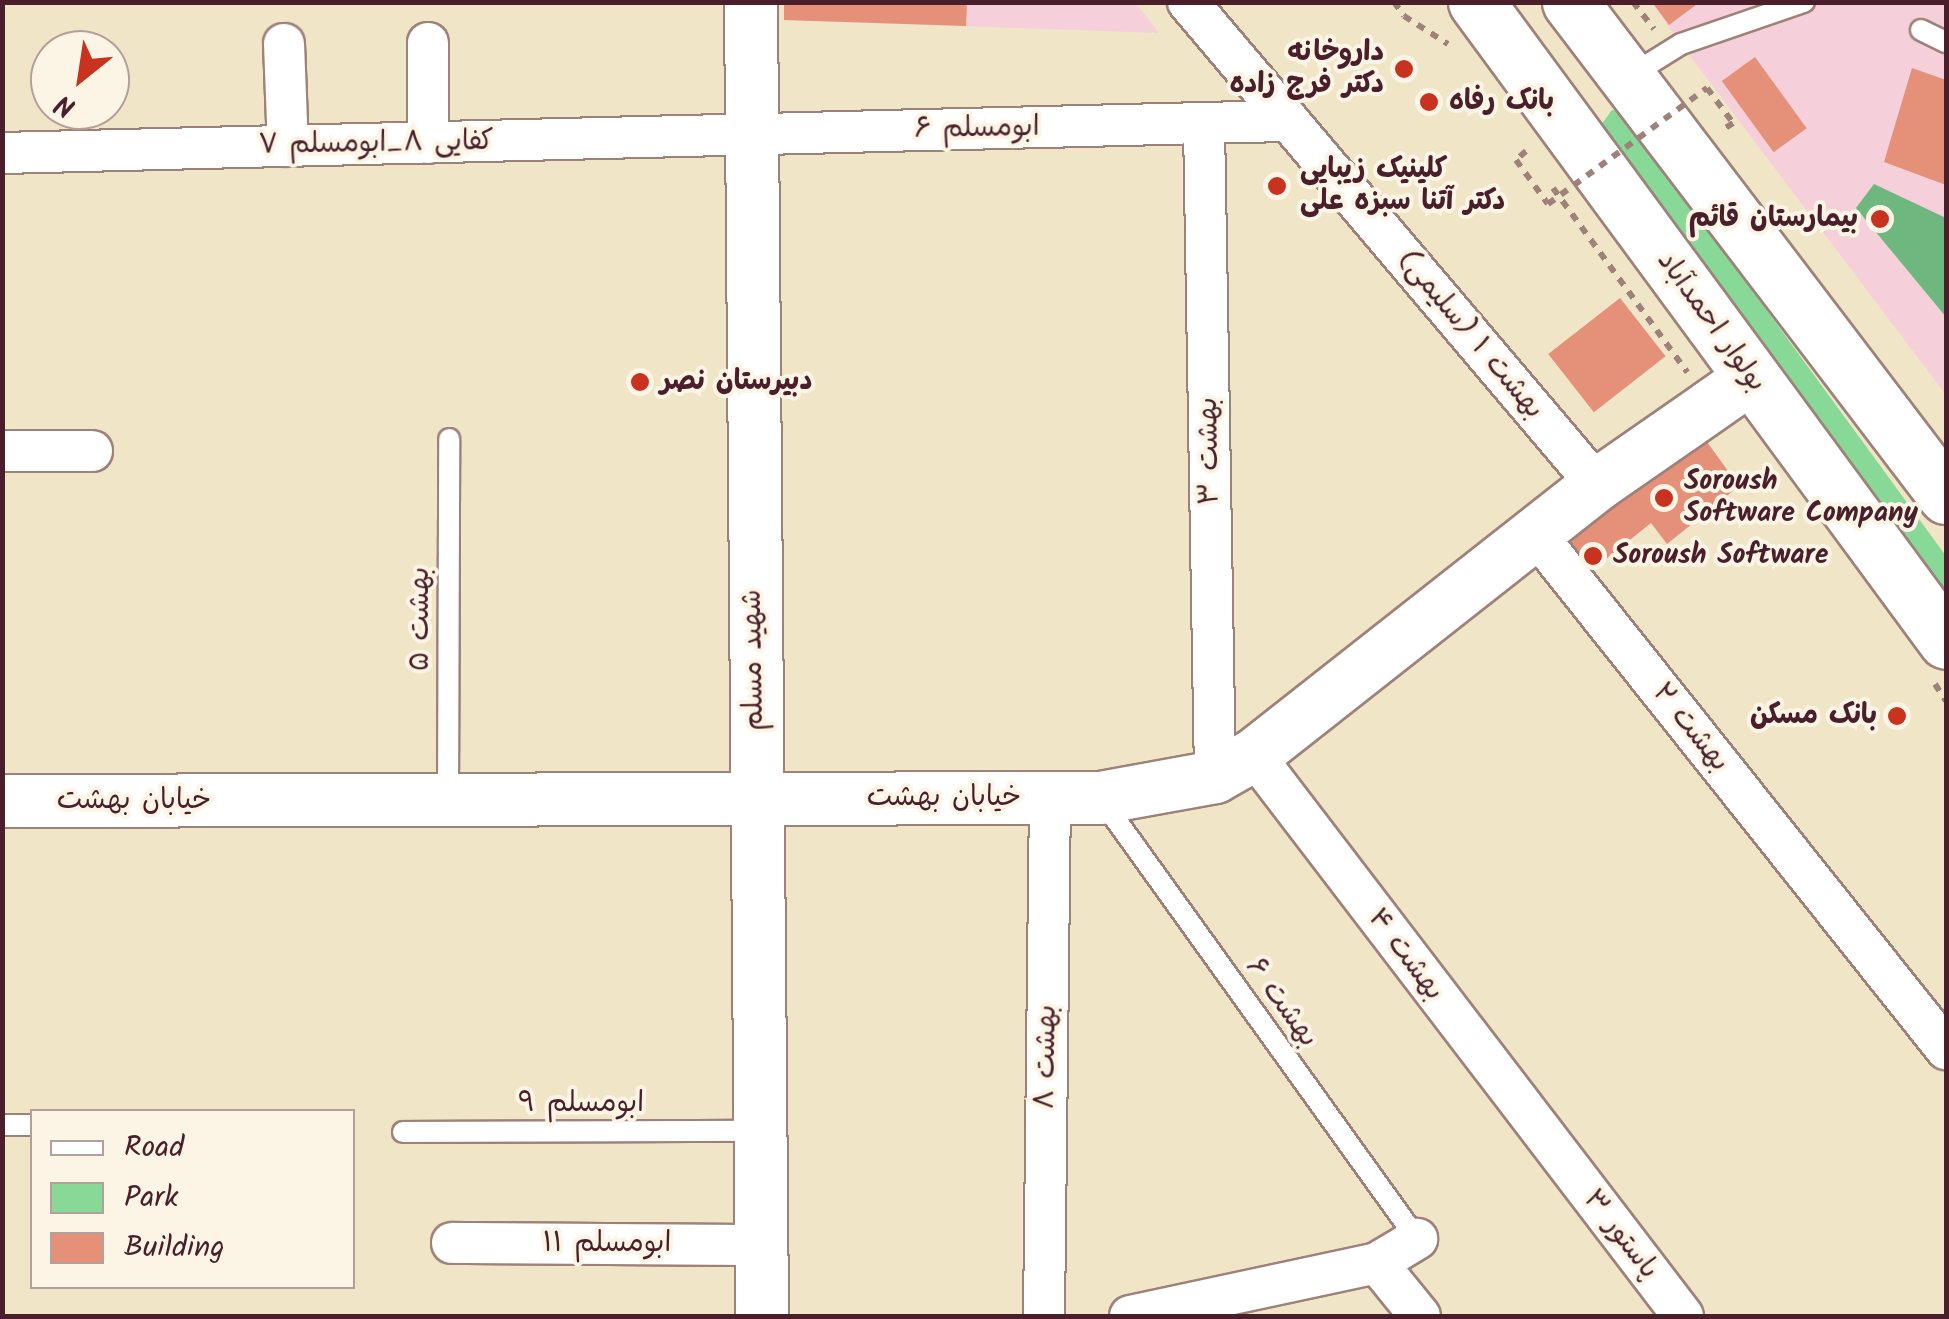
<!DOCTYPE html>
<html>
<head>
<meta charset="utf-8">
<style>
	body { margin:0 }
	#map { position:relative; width:1949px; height:1319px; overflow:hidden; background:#f1e5c8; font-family:Kalam,"Playpen Sans Arabic",sans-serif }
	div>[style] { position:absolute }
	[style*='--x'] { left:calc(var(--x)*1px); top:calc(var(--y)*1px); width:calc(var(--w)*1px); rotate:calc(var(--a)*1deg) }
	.built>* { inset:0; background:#f5cfd9 }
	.green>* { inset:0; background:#88d898 }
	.forest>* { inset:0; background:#6eb880 }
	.building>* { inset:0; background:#e59078; transform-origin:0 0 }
	.path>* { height:6px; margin-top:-3px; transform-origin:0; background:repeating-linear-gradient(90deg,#9e827a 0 8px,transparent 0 16px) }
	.roads { filter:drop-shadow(2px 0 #9e827a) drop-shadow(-2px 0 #9e827a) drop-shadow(0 2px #9e827a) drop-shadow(0 -2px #9e827a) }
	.service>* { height:20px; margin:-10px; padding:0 10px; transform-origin:10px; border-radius:10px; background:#fff }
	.minor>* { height:40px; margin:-20px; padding:0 20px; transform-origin:20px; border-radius:20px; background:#fff }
	.tertiary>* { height:52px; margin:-26px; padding:0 26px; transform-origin:26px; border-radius:26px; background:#fff }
	.primary>* { height:55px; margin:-27.5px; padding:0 27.5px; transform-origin:27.5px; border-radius:27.5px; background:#fff }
	.path-bridge>* { height:6px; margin-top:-3px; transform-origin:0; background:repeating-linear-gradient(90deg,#9e827a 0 8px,transparent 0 16px) }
	.dots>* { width:28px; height:28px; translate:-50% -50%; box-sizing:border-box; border:5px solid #fcf5e5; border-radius:50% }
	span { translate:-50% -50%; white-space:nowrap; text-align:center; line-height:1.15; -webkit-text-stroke:8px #fcf5e5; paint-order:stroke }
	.poi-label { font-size:28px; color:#4a1f2b; font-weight:700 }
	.right { translate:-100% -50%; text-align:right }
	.left { translate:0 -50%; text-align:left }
	.street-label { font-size:28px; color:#4a1f2b }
	.frame { position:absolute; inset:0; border:5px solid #4a1f2b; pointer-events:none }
	.legend { position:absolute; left:30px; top:1109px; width:325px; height:180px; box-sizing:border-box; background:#fcf5e5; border:2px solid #b59f9b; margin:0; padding:12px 18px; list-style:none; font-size:30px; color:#4a1f2b }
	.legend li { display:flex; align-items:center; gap:20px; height:50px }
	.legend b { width:50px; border:2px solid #b59f9b }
	.north { position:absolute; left:30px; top:30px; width:100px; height:100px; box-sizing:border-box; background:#fcf5e5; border:2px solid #b59f9b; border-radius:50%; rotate:210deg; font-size:28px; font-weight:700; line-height:40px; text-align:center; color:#4a1f2b }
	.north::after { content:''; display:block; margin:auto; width:35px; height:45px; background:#c8321e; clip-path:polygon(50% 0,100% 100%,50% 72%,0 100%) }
</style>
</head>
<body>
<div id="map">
	<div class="built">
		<div style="clip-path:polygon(1135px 2px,1159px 33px,784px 20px,784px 3px)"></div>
		<div style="clip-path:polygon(1652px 3px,1946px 3px,1946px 395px,1681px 44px)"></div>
	</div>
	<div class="green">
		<div style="clip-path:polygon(1612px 110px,1622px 112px,1946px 556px,1946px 606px,1601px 125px)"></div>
	</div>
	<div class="forest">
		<div style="clip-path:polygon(1874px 184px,1946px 218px,1946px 317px,1856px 208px)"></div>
	</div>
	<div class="building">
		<div style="clip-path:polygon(784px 2px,967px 2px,966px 26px,784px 20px)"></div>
		<div style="clip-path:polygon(1652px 2px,1700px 2px,1669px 25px)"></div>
		<div style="left:1755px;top:57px;width:88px;height:41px;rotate:54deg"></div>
		<div style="clip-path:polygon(1912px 68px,1946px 80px,1946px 185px,1884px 162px)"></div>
		<div style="left:1620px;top:298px;width:74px;height:91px;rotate:52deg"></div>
		<div style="clip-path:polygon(1675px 440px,1707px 442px,1739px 486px,1667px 544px,1651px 523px,1590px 572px,1557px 532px)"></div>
	</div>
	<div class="path">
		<div style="--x:1394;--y:2;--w:17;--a:54"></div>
		<div style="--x:1404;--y:16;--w:52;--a:32.5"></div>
		<div style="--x:1633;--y:2;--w:34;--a:52"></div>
		<div style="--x:1707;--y:88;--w:44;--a:53.4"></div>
		<div style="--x:1733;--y:123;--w:14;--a:146"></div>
		<div style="--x:1526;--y:151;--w:13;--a:138"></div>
		<div style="--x:1516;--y:160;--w:54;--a:54"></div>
		<div style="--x:1553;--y:188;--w:228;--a:53.9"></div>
		<div style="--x:1935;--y:684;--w:20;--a:57"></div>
	</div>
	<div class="roads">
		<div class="service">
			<div style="--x:1921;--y:30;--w:28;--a:26"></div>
			<div style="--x:1628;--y:77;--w:62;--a:-31.9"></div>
			<div style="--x:1681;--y:44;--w:130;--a:-18.9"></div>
			<div style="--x:448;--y:798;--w:359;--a:-89.8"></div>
			<div style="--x:1101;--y:799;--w:542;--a:54.31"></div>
			<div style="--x:2;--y:1125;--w:30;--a:0"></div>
			<div style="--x:403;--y:1132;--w:355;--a:-0.2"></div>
		</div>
		<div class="minor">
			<div style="--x:1188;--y:2;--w:633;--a:49.74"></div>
			<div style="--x:428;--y:43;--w:100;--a:90"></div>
			<div style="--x:284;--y:44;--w:102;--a:87.8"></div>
			<div style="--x:1204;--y:125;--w:652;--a:89.03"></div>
			<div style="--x:2;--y:153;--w:1286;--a:-1.43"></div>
			<div style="--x:2;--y:451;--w:90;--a:0"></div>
			<div style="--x:1535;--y:533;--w:660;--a:51.46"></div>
			<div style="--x:1254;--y:755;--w:706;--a:52.59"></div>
			<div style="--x:452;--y:1243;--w:309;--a:0.4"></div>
			<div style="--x:1377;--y:1263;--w:68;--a:50.9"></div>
			<div style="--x:1044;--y:1316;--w:518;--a:-89.34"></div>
			<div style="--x:1130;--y:1316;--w:253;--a:-12.1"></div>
			<div style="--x:1377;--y:1263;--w:47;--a:-31"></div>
		</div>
		<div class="tertiary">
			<div style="--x:751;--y:2;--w:1314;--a:89.52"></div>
			<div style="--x:2;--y:801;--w:1098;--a:-0.16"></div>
			<div style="--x:1100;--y:798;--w:117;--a:-10.3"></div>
			<div style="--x:1215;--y:777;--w:45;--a:-29.4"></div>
			<div style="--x:1254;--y:755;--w:437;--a:-38.2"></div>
			<div style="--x:1597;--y:485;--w:188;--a:-34.8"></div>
		</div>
		<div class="primary">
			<div style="--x:1476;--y:2;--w:793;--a:53.66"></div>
			<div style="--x:1570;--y:2;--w:621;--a:52.72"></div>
		</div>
	</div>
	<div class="path-bridge">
		<div style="--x:1548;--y:204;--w:197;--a:-36.1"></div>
	</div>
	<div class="dots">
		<div style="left:1404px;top:69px;background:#c8321e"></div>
		<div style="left:1429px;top:102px;background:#c8321e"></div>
		<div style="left:1277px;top:186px;background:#c8321e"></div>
		<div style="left:1880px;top:219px;background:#c8321e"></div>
		<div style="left:640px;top:382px;background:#c8321e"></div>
		<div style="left:1664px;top:498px;background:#c8321e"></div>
		<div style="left:1593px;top:556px;background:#c8321e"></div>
		<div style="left:1897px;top:716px;background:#c8321e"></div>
	</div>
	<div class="poi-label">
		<span class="right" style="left:1384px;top:69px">داروخانه<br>دکتر فرج زاده</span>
		<span class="left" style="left:1449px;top:102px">بانک رفاه</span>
		<span class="left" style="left:1300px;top:186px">کلینیک زیبایی<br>دکتر آتنا سبزه علی</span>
		<span class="right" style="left:1858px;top:219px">بیمارستان قائم</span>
		<span class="left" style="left:660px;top:382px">دبیرستان نصر</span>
		<span class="left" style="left:1684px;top:498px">Soroush<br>Software Company</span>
		<span class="left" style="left:1613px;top:556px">Soroush Software</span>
		<span class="right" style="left:1877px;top:716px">بانک مسکن</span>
	</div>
	<div class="street-label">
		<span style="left:977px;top:129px;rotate:-1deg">ابومسلم ۶</span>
		<span style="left:376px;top:144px;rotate:-1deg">کفایی ۸_ابومسلم ۷</span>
		<span style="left:1711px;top:322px;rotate:54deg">بولوار احمدآباد</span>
		<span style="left:1470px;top:335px;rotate:50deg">بهشت ۱ (سلیمی)</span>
		<span style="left:1210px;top:451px;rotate:-91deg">بهشت ۳</span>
		<span style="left:421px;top:619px;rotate:-90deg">بهشت ۵</span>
		<span style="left:754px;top:660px;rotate:-91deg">شهید مسلم</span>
		<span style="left:1690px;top:728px;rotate:51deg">بهشت ۲</span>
		<span style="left:944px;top:798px">خیابان بهشت</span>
		<span style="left:134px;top:801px">خیابان بهشت</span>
		<span style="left:1405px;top:955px;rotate:53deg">بهشت ۴</span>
		<span style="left:1281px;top:1003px;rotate:54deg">بهشت ۶</span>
		<span style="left:1047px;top:1057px;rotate:-89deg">بهشت ۸</span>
		<span style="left:581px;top:1104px">ابومسلم ۹</span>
		<span style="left:1620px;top:1235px;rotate:52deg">پاستور ۳</span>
		<span style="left:607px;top:1244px">ابومسلم ۱۱</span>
	</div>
	<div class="frame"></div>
	<ul class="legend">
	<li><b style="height:12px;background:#fff"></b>Road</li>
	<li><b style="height:28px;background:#88d898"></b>Park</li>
	<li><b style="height:28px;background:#e59078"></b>Building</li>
	</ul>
	<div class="north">N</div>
</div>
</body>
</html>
